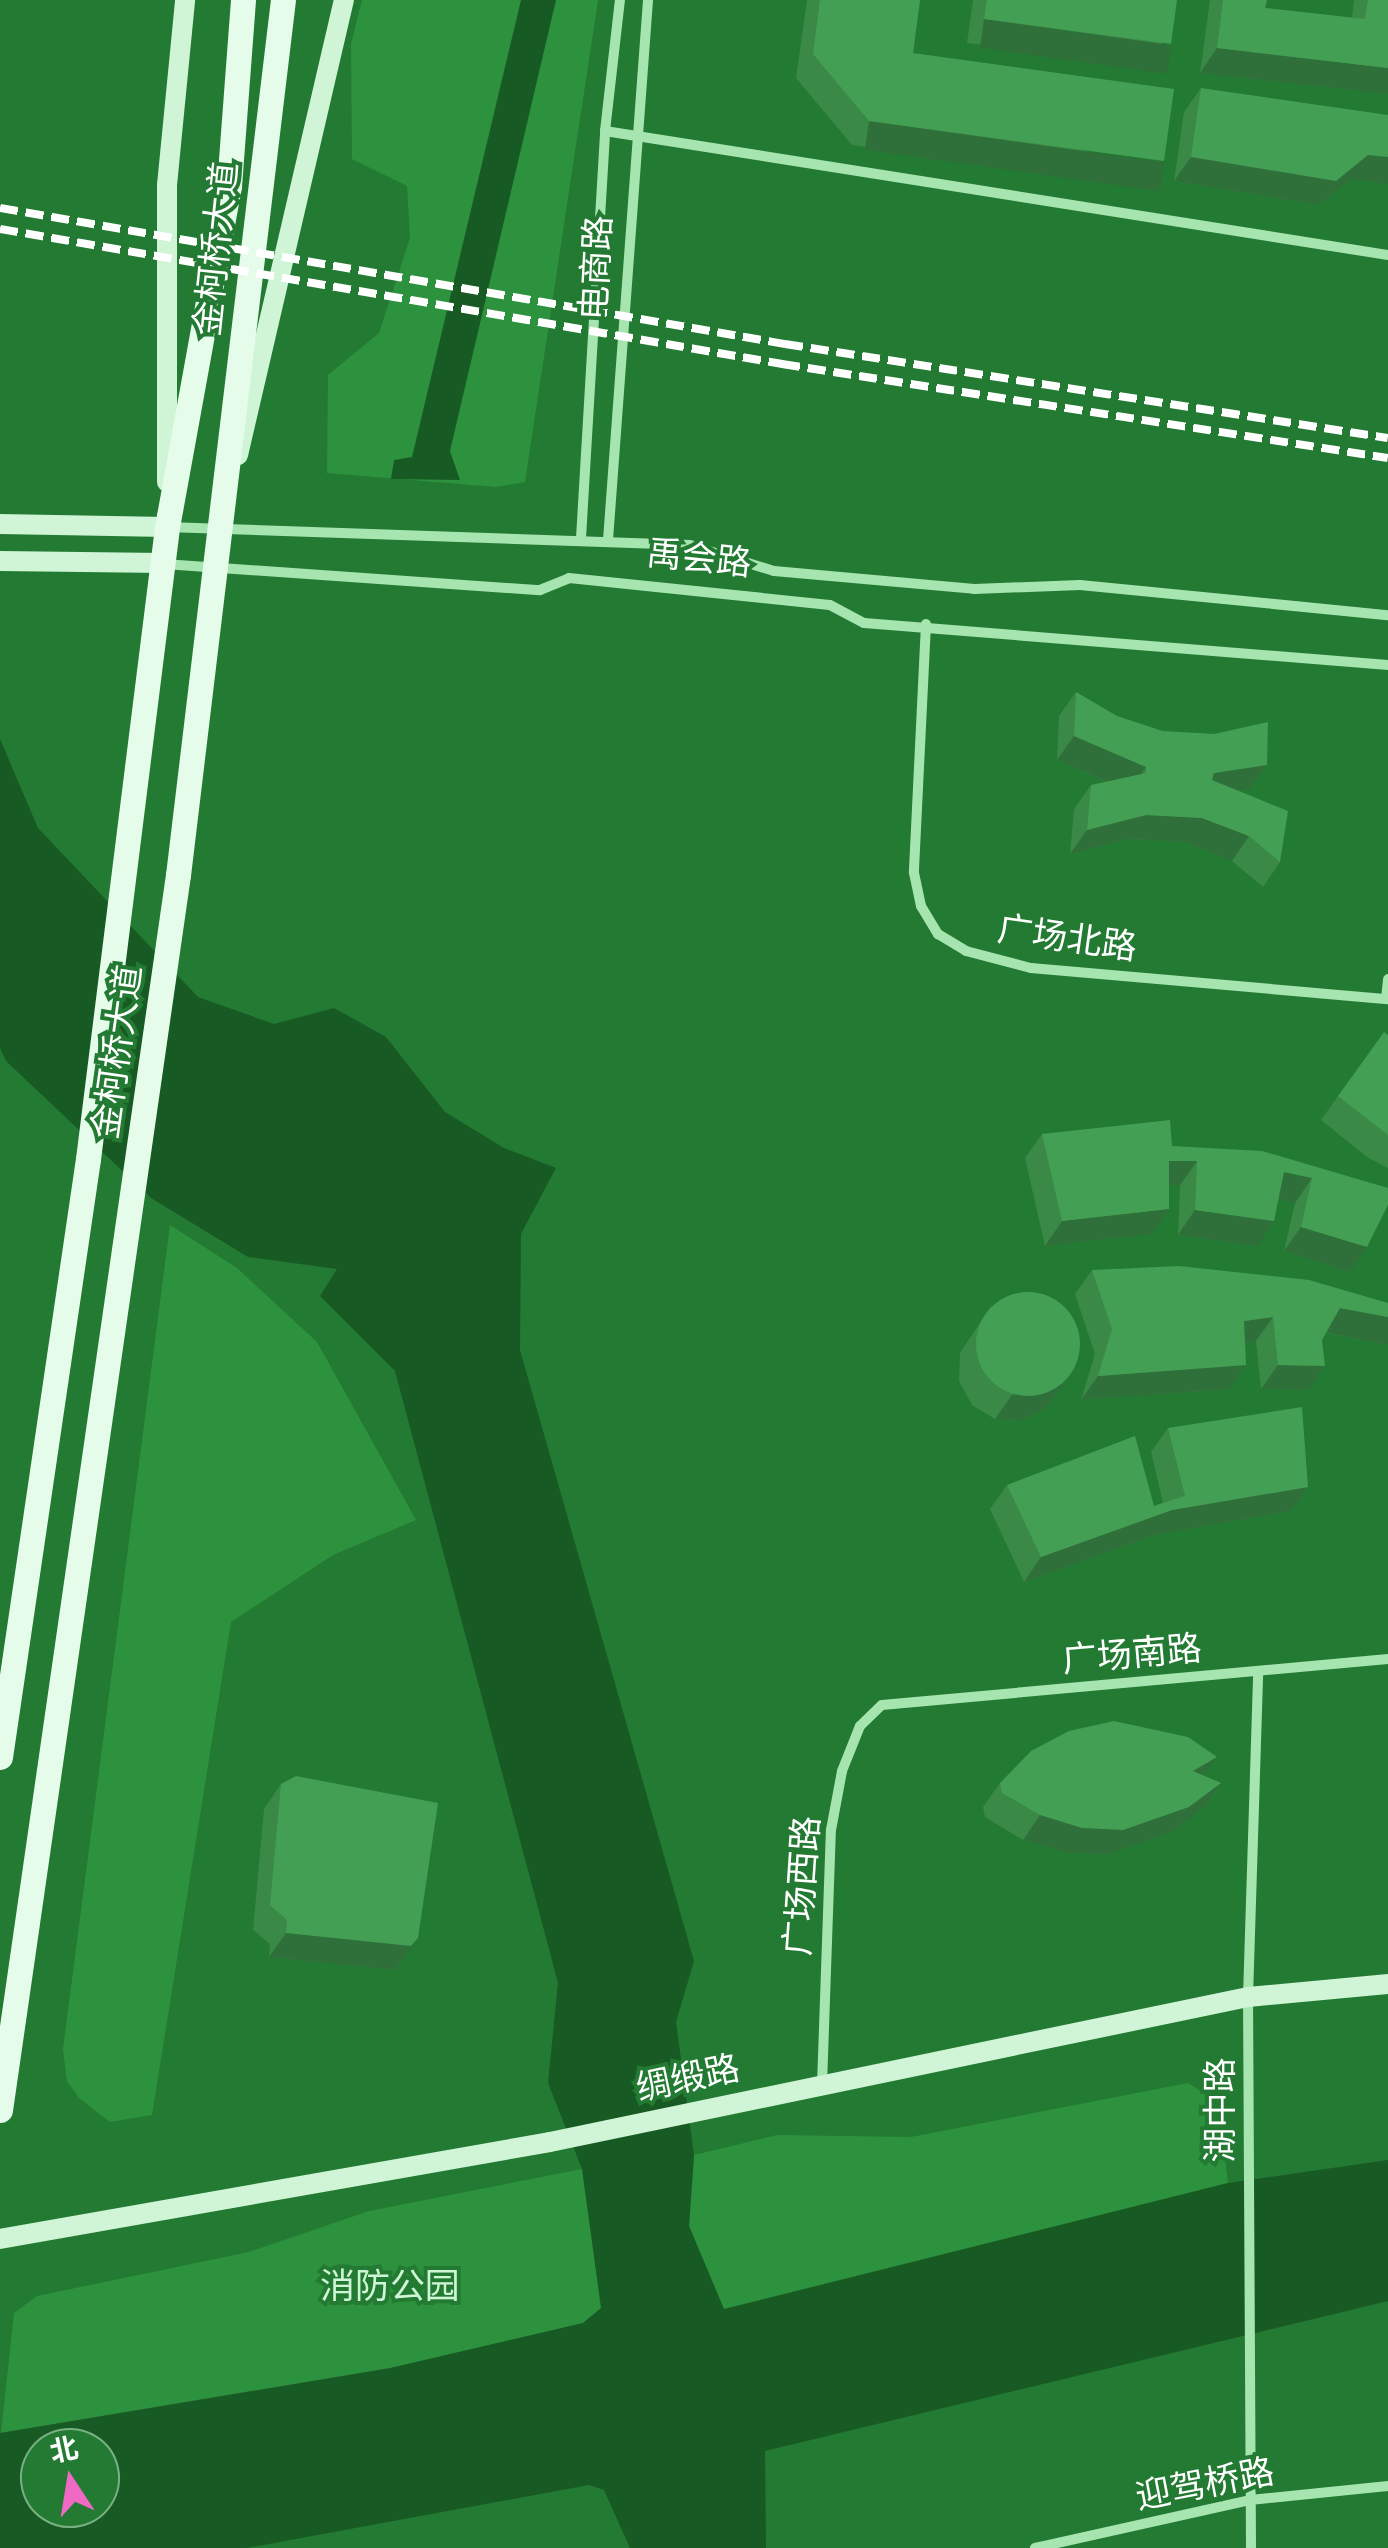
<!DOCTYPE html>
<html>
<head>
<meta charset="utf-8">
<style>
	body { margin:0 }
	#map { position:relative; width:1388px; height:2548px; overflow:hidden; background:#237a32; font-family:"Nunito Sans","Noto Sans SC",sans-serif }
	div>[style] { position:absolute }
	[style*='--x'] { left:calc(var(--x)*1px); top:calc(var(--y)*1px); width:calc(var(--w)*1px); rotate:calc(var(--a)*1deg) }
	.green>* { inset:0; background:#2d923e }
	.water>* { inset:0; background:#185a24 }
	.street>* { height:10px; margin:-5px; padding:0 5px; transform-origin:5px; border-radius:5px; background:#a6e5b0 }
	.secondary>* { height:20px; margin:-10px; padding:0 10px; transform-origin:10px; border-radius:10px; background:#cff4d6 }
	.primary>* { height:25px; margin:-12.5px; padding:0 12.5px; transform-origin:12.5px; border-radius:12.5px; background:#e6fceb }
	.rail>* { height:8px; margin-top:-4px; transform-origin:0; background:repeating-linear-gradient(90deg,#fff 0 18px,transparent 0 26px) }
	.wall>* { inset:0; background:#3a8947 }
	.shaded-wall>* { inset:0; background:#2f6f3a; transform-origin:0 0 }
	.building>* { inset:0; background:#439f53 }
	.round { border-radius:50% }
	span { translate:-50% -50%; white-space:nowrap; text-align:center; line-height:1.15; -webkit-text-stroke:8px #237a32; paint-order:stroke }
	.street-label { font-size:35px; color:#fff }
	.park-label { font-size:35px; color:#cef5d4 }
	.north { position:absolute; left:20px; top:2428px; width:100px; height:100px; box-sizing:border-box; background:#237a32; border:2px solid #7baf84; border-radius:50%; rotate:348deg; font-size:28px; font-weight:700; line-height:40px; text-align:center; color:#fff }
	.north::after { content:''; display:block; margin:auto; width:35px; height:45px; background:#f069c4; clip-path:polygon(50% 0,100% 100%,50% 72%,0 100%) }
</style>
</head>
<body>
<div id="map">
	<div class="green">
		<div style="clip-path:polygon(362px 0,598px 0,525px 482px,496px 487px,327px 473px,328px 375px,379px 333px,410px 238px,407px 186px,352px 159px,351px 44px)"></div>
		<div style="clip-path:polygon(170px 1225px,237px 1268px,317px 1342px,416px 1520px,333px 1555px,231px 1622px,152px 2115px,110px 2122px,79px 2098px,67px 2081px,63px 2049px)"></div>
		<div style="clip-path:polygon(1188px 2083px,1208px 2096px,1222px 2133px,1228px 2183px,724px 2310px,689px 2226px,694px 2155px,777px 2135px,911px 2137px)"></div>
		<div style="clip-path:polygon(582px 2169px,602px 2308px,583px 2323px,390px 2369px,1px 2433px,14px 2313px,37px 2296px,249px 2252px,369px 2211px)"></div>
	</div>
	<div class="water">
		<div style="clip-path:polygon(521px 0,556px 0,450px 451px,460px 480px,391px 479px,394px 460px,412px 457px)"></div>
		<div style="clip-path:polygon(evenodd,0 739px,38px 828px,198px 997px,274px 1024px,334px 1008px,386px 1037px,445px 1112px,504px 1148px,556px 1168px,521px 1234px,520px 1350px,694px 1961px,676px 2022px,694px 2155px,689px 2226px,724px 2309px,1228px 2183px,1388px 2160px,1388px 2301px,765px 2451px,766px 2548px,630px 2548px,604px 2490px,589px 2485px,247px 2548px,0 2548px,0 2433px,390px 2368px,583px 2323px,601px 2308px,582px 2169px,548px 2083px,558px 1983px,395px 1371px,320px 1296px,337px 1269px,248px 1257px,151px 1198px,6px 1061px,0 1048px,0 739px,40px 2448px,100px 2448px,100px 2508px,40px 2508px,40px 2448px)"></div>
	</div>
	<div class="street">
		<div style="--x:605;--y:131;--w:793;--a:9"></div>
		<div style="--x:167;--y:527;--w:523;--a:1.97"></div>
		<div style="--x:690;--y:545;--w:88;--a:17.2"></div>
		<div style="--x:774;--y:571;--w:201;--a:5.1"></div>
		<div style="--x:974;--y:589;--w:106;--a:-2.2"></div>
		<div style="--x:1080;--y:585;--w:309;--a:5.6"></div>
		<div style="--x:581;--y:538;--w:408;--a:-86.6"></div>
		<div style="--x:605;--y:131;--w:132;--a:-83.5"></div>
		<div style="--x:608;--y:540;--w:541;--a:-85.76"></div>
		<div style="--x:164;--y:564;--w:377;--a:4"></div>
		<div style="--x:540;--y:590;--w:31;--a:-22"></div>
		<div style="--x:569;--y:578;--w:262;--a:5.9"></div>
		<div style="--x:830;--y:605;--w:38;--a:28"></div>
		<div style="--x:864;--y:623;--w:526;--a:4.58"></div>
		<div style="--x:926;--y:624;--w:249;--a:92.8"></div>
		<div style="--x:914;--y:873;--w:34;--a:78"></div>
		<div style="--x:921;--y:906;--w:33;--a:59"></div>
		<div style="--x:938;--y:934;--w:33;--a:31"></div>
		<div style="--x:966;--y:951;--w:67;--a:14.7"></div>
		<div style="--x:1031;--y:968;--w:358;--a:5"></div>
		<div style="--x:1386;--y:999;--w:20;--a:-84"></div>
		<div style="--x:822;--y:2085;--w:255;--a:-88"></div>
		<div style="--x:831;--y:1830;--w:60;--a:-79.4"></div>
		<div style="--x:842;--y:1771;--w:48;--a:-68.2"></div>
		<div style="--x:860;--y:1726;--w:30;--a:-44"></div>
		<div style="--x:882;--y:1705;--w:508;--a:-5.19"></div>
		<div style="--x:1035;--y:2548;--w:220;--a:-12.6"></div>
		<div style="--x:1250;--y:2500;--w:139;--a:-5.8"></div>
		<div style="--x:1251;--y:2548;--w:551;--a:-90.31"></div>
		<div style="--x:1248;--y:1997;--w:325;--a:-88.2"></div>
	</div>
	<div class="secondary">
		<div style="--x:238;--y:455;--w:467;--a:-76.9"></div>
		<div style="--x:167;--y:482;--w:297;--a:-90"></div>
		<div style="--x:167;--y:185;--w:186;--a:-84.4"></div>
		<div style="--x:0;--y:524;--w:167;--a:1"></div>
		<div style="--x:167;--y:527;--w:11;--a:-90"></div>
		<div style="--x:0;--y:561;--w:163;--a:0.7"></div>
		<div style="--x:0;--y:2239;--w:558;--a:-10"></div>
		<div style="--x:550;--y:2142;--w:713;--a:-11.74"></div>
		<div style="--x:1248;--y:1997;--w:141;--a:-5.3"></div>
	</div>
	<div class="primary">
		<div style="--x:0;--y:1757;--w:604;--a:-81.63"></div>
		<div style="--x:88;--y:1159;--w:637;--a:-82.87"></div>
		<div style="--x:167;--y:527;--w:347;--a:-79.7"></div>
		<div style="--x:229;--y:186;--w:187;--a:-85.7"></div>
		<div style="--x:0;--y:2110;--w:1248;--a:-81.8"></div>
		<div style="--x:178;--y:875;--w:881;--a:-83.16"></div>
	</div>
	<div class="rail">
		<div style="--x:0;--y:208;--w:797;--a:9.83"></div>
		<div style="--x:785;--y:344;--w:610;--a:8.86"></div>
		<div style="--x:0;--y:229;--w:794;--a:9.79"></div>
		<div style="--x:782;--y:364;--w:613;--a:8.82"></div>
	</div>
	<div class="wall">
		<div style="clip-path:polygon(807px 0,920px 0,913px 53px,1147px 186px,852px 145px,796px 78px)"></div>
		<div style="clip-path:polygon(973px 0,1177px 0,1154px 68px,967px 43px)"></div>
		<div style="clip-path:polygon(1210px 0,1267px 0,1265px 8px,1352px 18px,1354px 0,1388px 0,1388px 92px,1387px 94px,1200px 73px)"></div>
		<div style="clip-path:polygon(1201px 88px,1351px 179px,1319px 205px,1174px 181px,1184px 112px)"></div>
		<div style="clip-path:polygon(1076px 692px,1117px 716px,1267px 765px,1250px 789px,1239px 791px,1280px 862px,1263px 887px,1232px 861px,1185px 842px,1129px 839px,1070px 854px,1074px 809px,1091px 785px,1107px 782px,1057px 760px,1059px 716px)"></div>
		<div style="clip-path:polygon(1388px 1035px,1388px 1168px,1367px 1157px,1321px 1120px,1338px 1096px)"></div>
		<div style="clip-path:polygon(1042px 1134px,1172px 1146px,1388px 1188px,1350px 1272px,1284px 1251px,1295px 1203px,1279px 1199px,1258px 1246px,1178px 1235px,1180px 1185px,1169px 1185px,1152px 1234px,1045px 1246px,1025px 1158px)"></div>
		<div style="clip-path:polygon(1092px 1270px,1388px 1303px,1388px 1345px,1326px 1333px,1322px 1340px,1308px 1390px,1261px 1389px,1256px 1341px,1245px 1343px,1246px 1365px,1229px 1389px,1081px 1400px,1095px 1354px,1075px 1294px)"></div>
		<div style="clip-path:polygon(991px 1306px,1064px 1383px,1047px 1407px,1023px 1420px,995px 1419px,972px 1405px,959px 1381px,960px 1353px)"></div>
		<div style="clip-path:polygon(1168px 1428px,1308px 1487px,1291px 1511px,1155px 1535px,1024px 1582px,990px 1509px,1007px 1485px,1154px 1506px,1163px 1503px,1151px 1452px)"></div>
		<div style="clip-path:polygon(1204px 1776px,1221px 1783px,1204px 1808px,1172px 1832px,1106px 1855px,1065px 1852px,1023px 1840px,985px 1817px,983px 1807px,1000px 1783px)"></div>
		<div style="clip-path:polygon(281px 1784px,401px 1963px,394px 1970px,269px 1957px,270px 1944px,253px 1930px,264px 1809px)"></div>
	</div>
	<div class="shaded-wall">
		<div style="left:984px;top:19px;width:189px;height:29px;rotate:8deg"></div>
		<div style="clip-path:polygon(1217px 48px,1388px 68px,1388px 92px,1387px 94px,1200px 73px)"></div>
		<div style="left:869px;top:121px;width:298px;height:29px;rotate:8deg"></div>
		<div style="clip-path:polygon(1368px 155px,1388px 157px,1388px 184px,1351px 179px,1319px 205px,1174px 181px,1191px 157px)"></div>
		<div style="clip-path:polygon(1074px 736px,1146px 767px,1129px 791px,1057px 760px)"></div>
		<div style="clip-path:polygon(1267px 765px,1250px 789px,1197px 797px,1214px 773px)"></div>
		<div style="clip-path:polygon(1146px 815px,1202px 818px,1249px 836px,1232px 861px,1185px 842px,1129px 839px,1070px 854px,1087px 830px)"></div>
		<div style="clip-path:polygon(1169px 1161px,1197px 1161px,1180px 1185px,1152px 1185px)"></div>
		<div style="clip-path:polygon(1284px 1172px,1312px 1178px,1295px 1203px,1268px 1196px)"></div>
		<div style="clip-path:polygon(1169px 1209px,1152px 1234px,1045px 1246px,1062px 1221px)"></div>
		<div style="clip-path:polygon(1195px 1210px,1274px 1221px,1258px 1246px,1178px 1235px)"></div>
		<div style="clip-path:polygon(1301px 1227px,1367px 1247px,1350px 1272px,1284px 1251px)"></div>
		<div style="clip-path:polygon(1340px 1308px,1388px 1317px,1388px 1345px,1323px 1332px)"></div>
		<div style="clip-path:polygon(1273px 1317px,1256px 1341px,1227px 1345px,1244px 1321px)"></div>
		<div style="clip-path:polygon(1246px 1365px,1229px 1389px,1081px 1400px,1098px 1376px)"></div>
		<div style="clip-path:polygon(1278px 1365px,1325px 1366px,1308px 1390px,1261px 1389px)"></div>
		<div style="clip-path:polygon(1064px 1383px,1047px 1407px,1023px 1420px,995px 1419px,1012px 1395px)"></div>
		<div style="clip-path:polygon(1308px 1487px,1291px 1511px,1155px 1535px,1024px 1582px,1041px 1557px,1172px 1510px)"></div>
		<div style="clip-path:polygon(1217px 1757px,1200px 1781px,1193px 1771px)"></div>
		<div style="clip-path:polygon(1221px 1783px,1204px 1808px,1172px 1832px,1106px 1855px,1065px 1852px,1023px 1840px,1040px 1815px)"></div>
		<div style="clip-path:polygon(286px 1933px,418px 1938px,401px 1963px,394px 1970px,269px 1957px)"></div>
	</div>
	<div class="building">
		<div style="clip-path:polygon(820px 0,920px 0,913px 53px,1174px 89px,1164px 161px,869px 121px,813px 54px)"></div>
		<div style="clip-path:polygon(987px 0,1177px 0,1171px 44px,984px 19px)"></div>
		<div style="clip-path:polygon(1223px 0,1267px 0,1265px 8px,1365px 19px,1368px 0,1388px 0,1388px 68px,1217px 48px)"></div>
		<div style="clip-path:polygon(1201px 88px,1388px 115px,1388px 157px,1368px 155px,1336px 181px,1191px 157px)"></div>
		<div style="clip-path:polygon(1076px 692px,1117px 716px,1162px 731px,1214px 734px,1268px 722px,1267px 765px,1214px 773px,1212px 780px,1288px 811px,1280px 862px,1249px 836px,1202px 818px,1146px 815px,1087px 830px,1091px 785px,1146px 773px,1146px 767px,1074px 736px)"></div>
		<div style="clip-path:polygon(1384px 1032px,1388px 1035px,1388px 1135px,1338px 1096px)"></div>
		<div style="clip-path:polygon(1170px 1120px,1172px 1146px,1262px 1151px,1388px 1188px,1388px 1205px,1367px 1247px,1301px 1227px,1312px 1178px,1284px 1172px,1274px 1221px,1195px 1210px,1197px 1161px,1169px 1161px,1169px 1209px,1062px 1221px,1042px 1134px)"></div>
		<div style="clip-path:polygon(1179px 1266px,1309px 1280px,1388px 1303px,1388px 1317px,1340px 1308px,1322px 1340px,1325px 1366px,1278px 1365px,1273px 1317px,1244px 1321px,1246px 1365px,1098px 1376px,1112px 1329px,1092px 1270px)"></div>
		<div class="round" style="left:976px;top:1292px;width:104px;height:104px"></div>
		<div style="clip-path:polygon(1302px 1407px,1308px 1487px,1172px 1510px,1041px 1557px,1007px 1485px,1135px 1436px,1154px 1506px,1185px 1496px,1168px 1428px)"></div>
		<div style="clip-path:polygon(1114px 1721px,1188px 1737px,1217px 1757px,1193px 1771px,1221px 1783px,1189px 1807px,1123px 1830px,1082px 1828px,1040px 1815px,1002px 1793px,1000px 1783px,1031px 1751px,1069px 1731px)"></div>
		<div style="clip-path:polygon(296px 1776px,438px 1803px,418px 1938px,411px 1946px,286px 1933px,287px 1920px,270px 1905px,281px 1784px)"></div>
	</div>
	<div class="street-label">
		<span style="left:217px;top:249px;rotate:-84deg">金柯桥大道</span>
		<span style="left:597px;top:268px;rotate:-87deg">电商路</span>
		<span style="left:699px;top:559px;rotate:6deg">禹会路</span>
		<span style="left:1067px;top:939px;rotate:8deg">广场北路</span>
		<span style="left:118px;top:1052px;rotate:-82deg">金柯桥大道</span>
		<span style="left:1132px;top:1655px;rotate:-5deg">广场南路</span>
		<span style="left:803px;top:1886px;rotate:-86deg">广场西路</span>
		<span style="left:688px;top:2079px;rotate:-12deg">绸缎路</span>
		<span style="left:1221px;top:2110px;rotate:-90deg">湖中路</span>
		<span style="left:1205px;top:2485px;rotate:-11deg">迎驾桥路</span>
	</div>
	<div class="park-label">
		<span style="left:390px;top:2287px">消防公园</span>
	</div>
	<div class="north">北</div>
</div>
</body>
</html>
